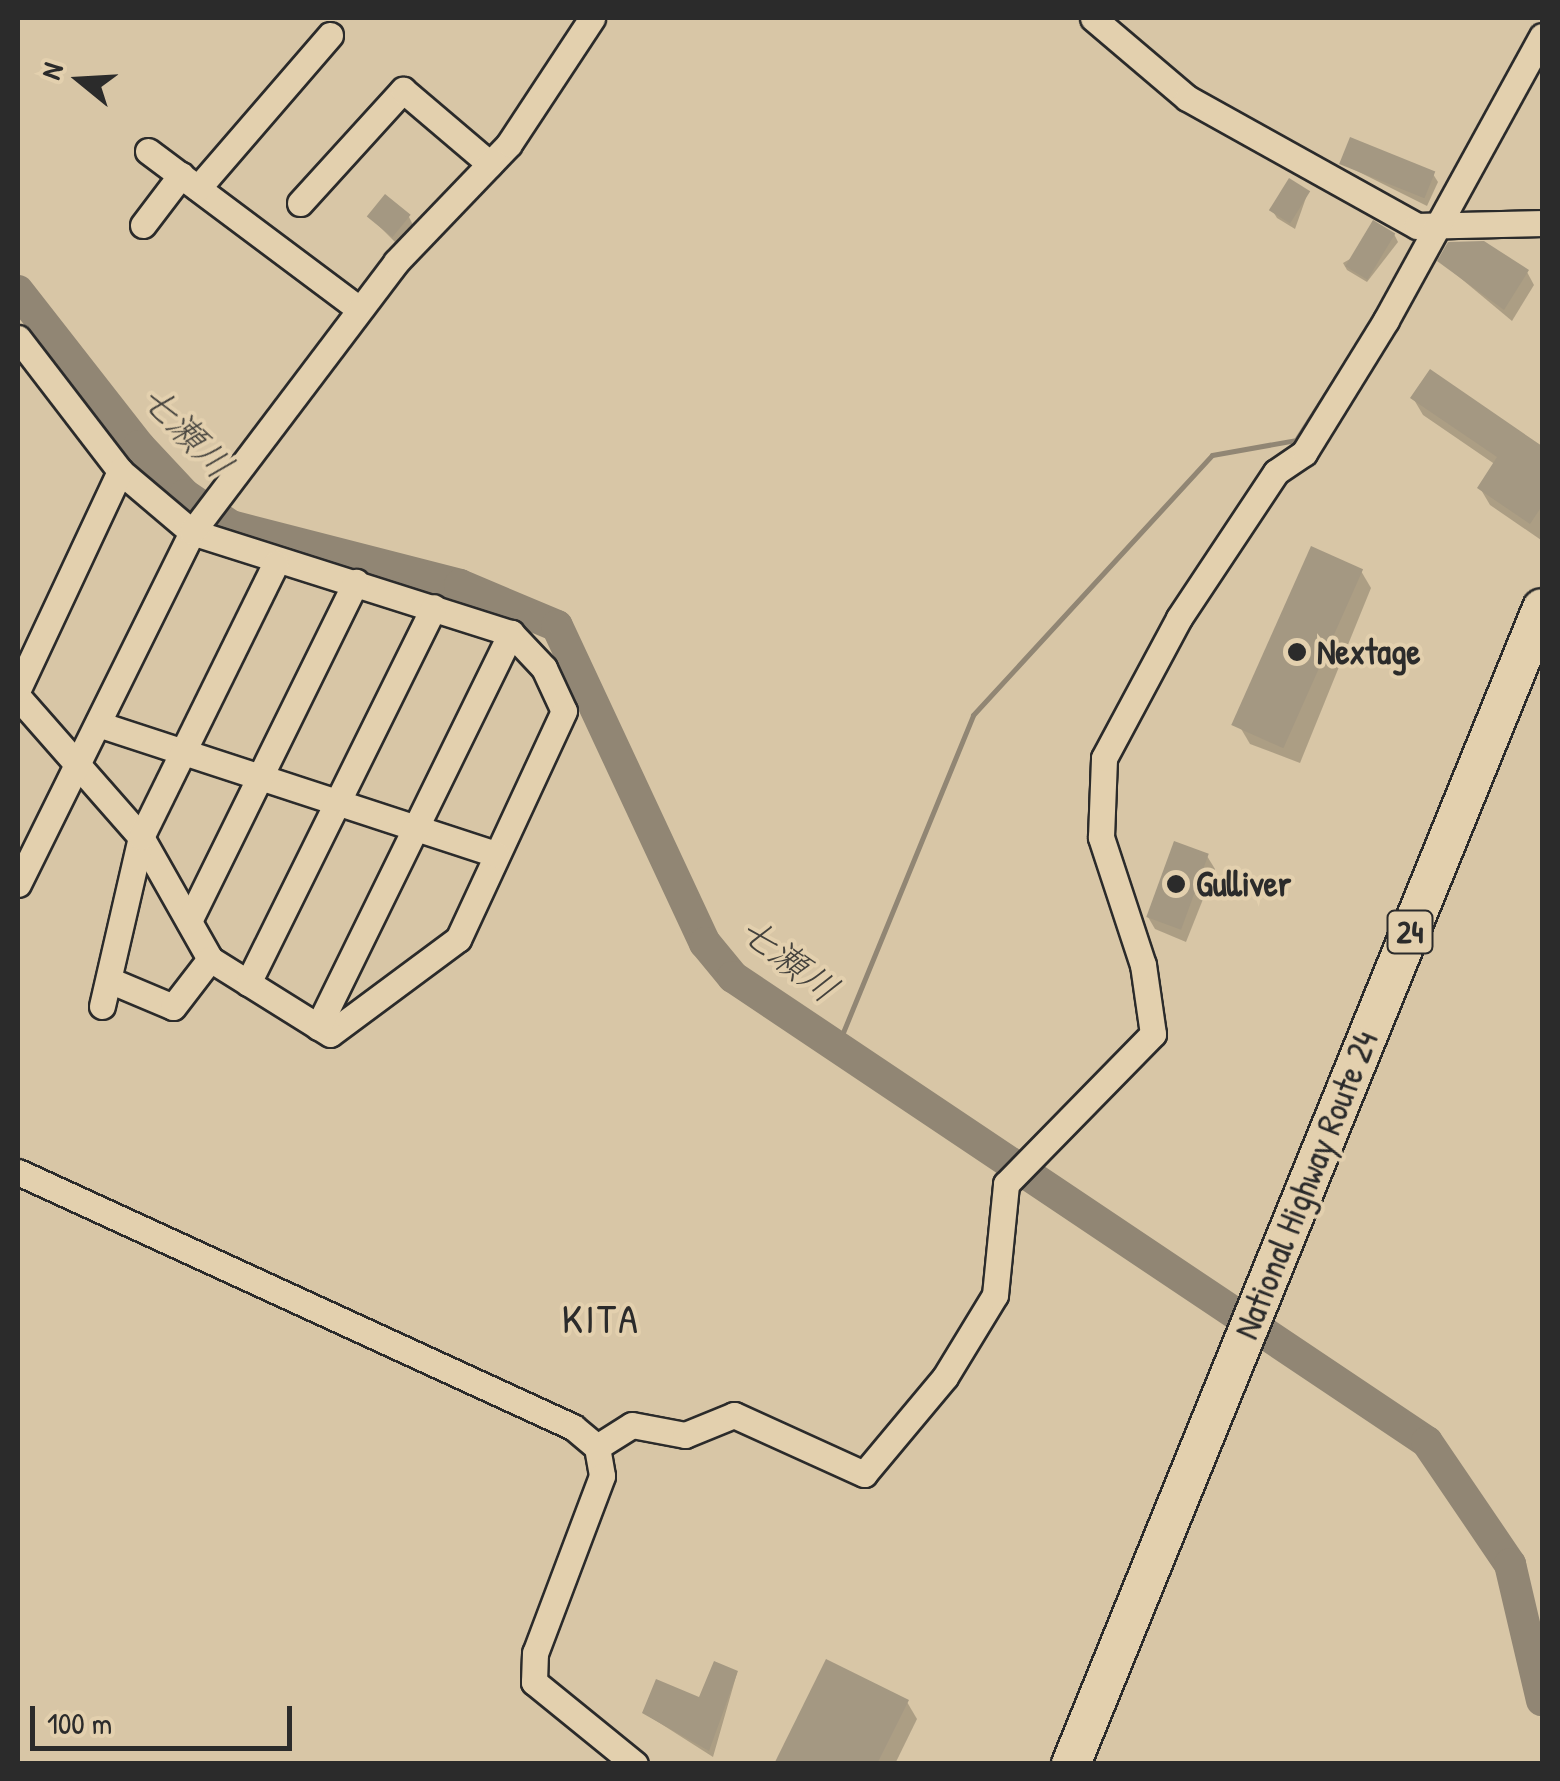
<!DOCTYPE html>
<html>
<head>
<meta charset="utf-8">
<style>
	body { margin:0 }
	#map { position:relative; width:1560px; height:1781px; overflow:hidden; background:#d8c6a6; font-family:"Patrick Hand","Klee One",sans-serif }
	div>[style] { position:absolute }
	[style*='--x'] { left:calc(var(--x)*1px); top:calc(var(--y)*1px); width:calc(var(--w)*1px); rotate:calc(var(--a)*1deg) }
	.shadow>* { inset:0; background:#0003 }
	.stream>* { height:5px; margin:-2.5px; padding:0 2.5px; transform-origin:2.5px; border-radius:2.5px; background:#918674 }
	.river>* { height:32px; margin:-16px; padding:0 16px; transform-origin:16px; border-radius:16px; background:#918674 }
	.building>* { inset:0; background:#a49882; transform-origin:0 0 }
	.roads { filter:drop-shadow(2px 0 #2b2b2b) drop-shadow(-2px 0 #2b2b2b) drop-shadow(0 2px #2b2b2b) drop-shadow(0 -2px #2b2b2b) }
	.minor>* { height:25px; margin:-12.5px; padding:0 12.5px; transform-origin:12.5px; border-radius:12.5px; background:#e3d0ae }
	.highway>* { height:38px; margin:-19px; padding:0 19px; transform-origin:19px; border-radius:19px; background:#e3d0ae }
	.dots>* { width:28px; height:28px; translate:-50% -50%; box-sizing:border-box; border:5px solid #e3d0ae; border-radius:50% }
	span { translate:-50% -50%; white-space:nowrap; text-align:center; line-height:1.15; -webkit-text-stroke:8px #e3d0ae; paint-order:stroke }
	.shield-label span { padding:2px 8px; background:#e3d0ae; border:2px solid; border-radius:8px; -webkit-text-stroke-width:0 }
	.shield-label { font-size:32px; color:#2b2b2b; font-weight:700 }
	.poi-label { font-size:35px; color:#2b2b2b; font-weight:700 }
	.left { translate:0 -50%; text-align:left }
	.street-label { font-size:35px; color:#2b2b2b }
	.water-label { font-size:38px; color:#44423d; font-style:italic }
	.quarter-label { font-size:40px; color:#2b2b2b; letter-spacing:2.5px }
	.frame { position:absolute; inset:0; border:20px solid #2b2b2b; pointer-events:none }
	.north { position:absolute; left:30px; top:30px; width:100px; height:100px; -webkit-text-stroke:8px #e3d0ae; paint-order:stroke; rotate:288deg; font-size:28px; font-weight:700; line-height:40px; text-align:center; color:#2b2b2b }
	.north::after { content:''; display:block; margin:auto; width:35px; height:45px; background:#2b2b2b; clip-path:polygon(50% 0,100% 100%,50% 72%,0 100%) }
	.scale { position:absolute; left:30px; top:1706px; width:262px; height:45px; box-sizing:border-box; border:5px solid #2b2b2b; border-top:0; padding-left:12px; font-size:30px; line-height:35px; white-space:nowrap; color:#2b2b2b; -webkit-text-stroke:8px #e3d0ae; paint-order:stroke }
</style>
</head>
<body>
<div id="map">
	<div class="shadow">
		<div style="clip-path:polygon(1341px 163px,1433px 174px,1438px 182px,1427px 206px)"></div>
		<div style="clip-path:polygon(1308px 192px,1295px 229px,1277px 218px,1272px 210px)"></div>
		<div style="clip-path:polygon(369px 216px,409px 217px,413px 225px,397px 244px)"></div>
		<div style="clip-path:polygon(1394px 234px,1398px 242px,1367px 282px,1347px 270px,1343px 263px)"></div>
		<div style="clip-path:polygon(1440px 261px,1527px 272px,1534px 285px,1512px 321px)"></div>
		<div style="clip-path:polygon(1431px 372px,1542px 449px,1541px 540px,1490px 505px,1480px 488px,1496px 465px,1423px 415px,1413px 398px)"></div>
		<div style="clip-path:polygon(1361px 571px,1371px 588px,1300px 763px,1250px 744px,1240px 727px)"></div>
		<div style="clip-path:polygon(1207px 856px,1215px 869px,1186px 942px,1155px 929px,1148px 917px)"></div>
		<div style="clip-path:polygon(737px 1673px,713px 1757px,644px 1713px,701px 1700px)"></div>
		<div style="clip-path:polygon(907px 1702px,917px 1719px,895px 1764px,777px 1764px)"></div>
	</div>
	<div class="stream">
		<div style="--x:837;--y:1047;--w:359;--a:-67.7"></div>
		<div style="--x:973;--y:715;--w:353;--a:-47.4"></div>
		<div style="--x:1212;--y:455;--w:85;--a:-10.1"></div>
		<div style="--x:1296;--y:440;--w:112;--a:-57.4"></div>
	</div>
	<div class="river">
		<div style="--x:18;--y:291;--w:197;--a:52"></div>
		<div style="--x:139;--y:446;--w:67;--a:46.8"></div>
		<div style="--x:185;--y:495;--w:55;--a:34"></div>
		<div style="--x:231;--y:526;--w:236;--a:14.4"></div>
		<div style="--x:460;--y:585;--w:105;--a:22.9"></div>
		<div style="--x:557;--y:626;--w:350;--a:65"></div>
		<div style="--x:705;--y:943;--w:44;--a:50.5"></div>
		<div style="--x:733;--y:977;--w:835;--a:33.82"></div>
		<div style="--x:1427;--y:1442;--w:148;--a:55.8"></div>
		<div style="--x:1510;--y:1564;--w:140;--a:76.8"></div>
	</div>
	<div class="building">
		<div style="left:1350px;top:137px;width:92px;height:29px;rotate:22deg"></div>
		<div style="left:1289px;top:178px;width:25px;height:38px;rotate:32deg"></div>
		<div style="left:385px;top:194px;width:33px;height:29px;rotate:39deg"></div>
		<div style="left:1373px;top:220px;width:26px;height:54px;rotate:31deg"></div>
		<div style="clip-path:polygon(1484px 241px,1529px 270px,1504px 310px,1437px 261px,1448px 242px)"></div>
		<div style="clip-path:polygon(1430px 369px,1542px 446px,1542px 506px,1530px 524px,1477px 488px,1497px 457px,1410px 398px)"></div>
		<div style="left:1311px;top:546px;width:57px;height:196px;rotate:24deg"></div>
		<div style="left:1174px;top:841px;width:37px;height:81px;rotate:20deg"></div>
		<div style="clip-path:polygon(826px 1659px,909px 1700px,877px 1764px,774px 1764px)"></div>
		<div style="clip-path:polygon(714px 1661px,738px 1671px,709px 1751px,642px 1713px,656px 1679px,699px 1697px)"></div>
	</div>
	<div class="roads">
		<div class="minor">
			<div style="--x:1093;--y:18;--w:123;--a:40.4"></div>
			<div style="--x:1187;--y:98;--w:263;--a:29.1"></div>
			<div style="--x:1417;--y:226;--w:125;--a:-1.4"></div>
			<div style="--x:148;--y:151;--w:264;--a:36.8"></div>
			<div style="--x:198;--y:188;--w:202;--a:-49.2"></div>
			<div style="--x:300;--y:203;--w:153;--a:-47.7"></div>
			<div style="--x:403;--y:90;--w:114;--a:40.4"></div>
			<div style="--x:143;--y:225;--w:63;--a:-52.8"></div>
			<div style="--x:18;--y:338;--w:168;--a:52.5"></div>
			<div style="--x:120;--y:471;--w:94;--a:40.3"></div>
			<div style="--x:192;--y:532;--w:335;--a:17.6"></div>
			<div style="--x:511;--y:633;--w:48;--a:46.7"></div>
			<div style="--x:544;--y:668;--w:47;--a:65.1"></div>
			<div style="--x:564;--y:711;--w:251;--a:114.9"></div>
			<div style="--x:458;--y:939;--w:159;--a:143.4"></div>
			<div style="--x:330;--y:1034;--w:142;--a:-148"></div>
			<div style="--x:210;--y:959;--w:140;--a:-119.5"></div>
			<div style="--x:141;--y:837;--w:186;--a:-131.3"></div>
			<div style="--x:18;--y:689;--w:241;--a:-64.9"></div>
			<div style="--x:98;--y:724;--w:419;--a:18.1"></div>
			<div style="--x:18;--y:884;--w:393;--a:-63.7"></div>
			<div style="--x:192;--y:532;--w:338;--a:-52.9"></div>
			<div style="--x:396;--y:262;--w:163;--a:-46.2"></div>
			<div style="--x:509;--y:144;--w:151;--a:-56.6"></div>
			<div style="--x:189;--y:921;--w:378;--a:-63.8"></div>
			<div style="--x:109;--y:980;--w:69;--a:22.9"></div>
			<div style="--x:173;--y:1007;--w:61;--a:-52.4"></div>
			<div style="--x:248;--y:983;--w:419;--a:-63.7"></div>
			<div style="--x:102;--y:1006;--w:173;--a:-77"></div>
			<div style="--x:141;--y:837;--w:305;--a:-63.8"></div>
			<div style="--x:318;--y:1027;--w:439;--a:-63.9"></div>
			<div style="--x:18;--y:1172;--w:611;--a:24.68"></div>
			<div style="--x:573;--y:1427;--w:31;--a:40"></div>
			<div style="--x:597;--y:1447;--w:29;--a:80"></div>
			<div style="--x:602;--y:1476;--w:189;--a:110.7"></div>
			<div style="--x:535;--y:1653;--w:29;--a:92"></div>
			<div style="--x:534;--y:1682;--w:130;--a:39.1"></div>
			<div style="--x:597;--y:1447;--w:41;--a:-32.2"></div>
			<div style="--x:632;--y:1425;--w:54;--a:10.7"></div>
			<div style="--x:685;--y:1435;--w:53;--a:-22.2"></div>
			<div style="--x:734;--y:1415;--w:143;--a:24.4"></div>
			<div style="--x:864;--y:1474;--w:126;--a:-50.1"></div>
			<div style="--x:945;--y:1377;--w:96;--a:-58.6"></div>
			<div style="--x:995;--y:1295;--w:112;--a:-84.3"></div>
			<div style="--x:1006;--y:1184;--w:210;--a:-45.6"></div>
			<div style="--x:1153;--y:1034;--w:70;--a:-98.2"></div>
			<div style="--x:1143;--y:965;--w:135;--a:-108.2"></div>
			<div style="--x:1101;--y:837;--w:79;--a:-87.8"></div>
			<div style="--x:1104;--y:758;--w:159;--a:-61.8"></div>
			<div style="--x:1179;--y:618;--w:175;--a:-56.4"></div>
			<div style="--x:1276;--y:472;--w:34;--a:-34"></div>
			<div style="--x:1304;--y:453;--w:156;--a:-58.3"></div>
			<div style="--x:1386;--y:320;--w:324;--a:-61.2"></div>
		</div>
		<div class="highway">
			<div style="--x:1071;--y:1764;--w:1248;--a:-67.83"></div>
		</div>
	</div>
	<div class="dots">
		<div style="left:1297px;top:652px;background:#2b2b2b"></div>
		<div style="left:1176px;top:884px;background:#2b2b2b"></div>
	</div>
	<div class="shield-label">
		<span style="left:1410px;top:932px">24</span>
	</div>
	<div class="poi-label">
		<span class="left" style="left:1317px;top:652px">Nextage</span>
		<span class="left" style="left:1196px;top:884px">Gulliver</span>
	</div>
	<div class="street-label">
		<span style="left:1306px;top:1185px;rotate:-68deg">National Highway Route 24</span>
	</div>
	<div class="water-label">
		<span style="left:187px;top:431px;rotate:46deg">七瀬川</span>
		<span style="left:789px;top:959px;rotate:38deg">七瀬川</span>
	</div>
	<div class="quarter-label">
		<span style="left:601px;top:1318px">KITA</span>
	</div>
	<div class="frame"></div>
	<div class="north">N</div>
	<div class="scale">100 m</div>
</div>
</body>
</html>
